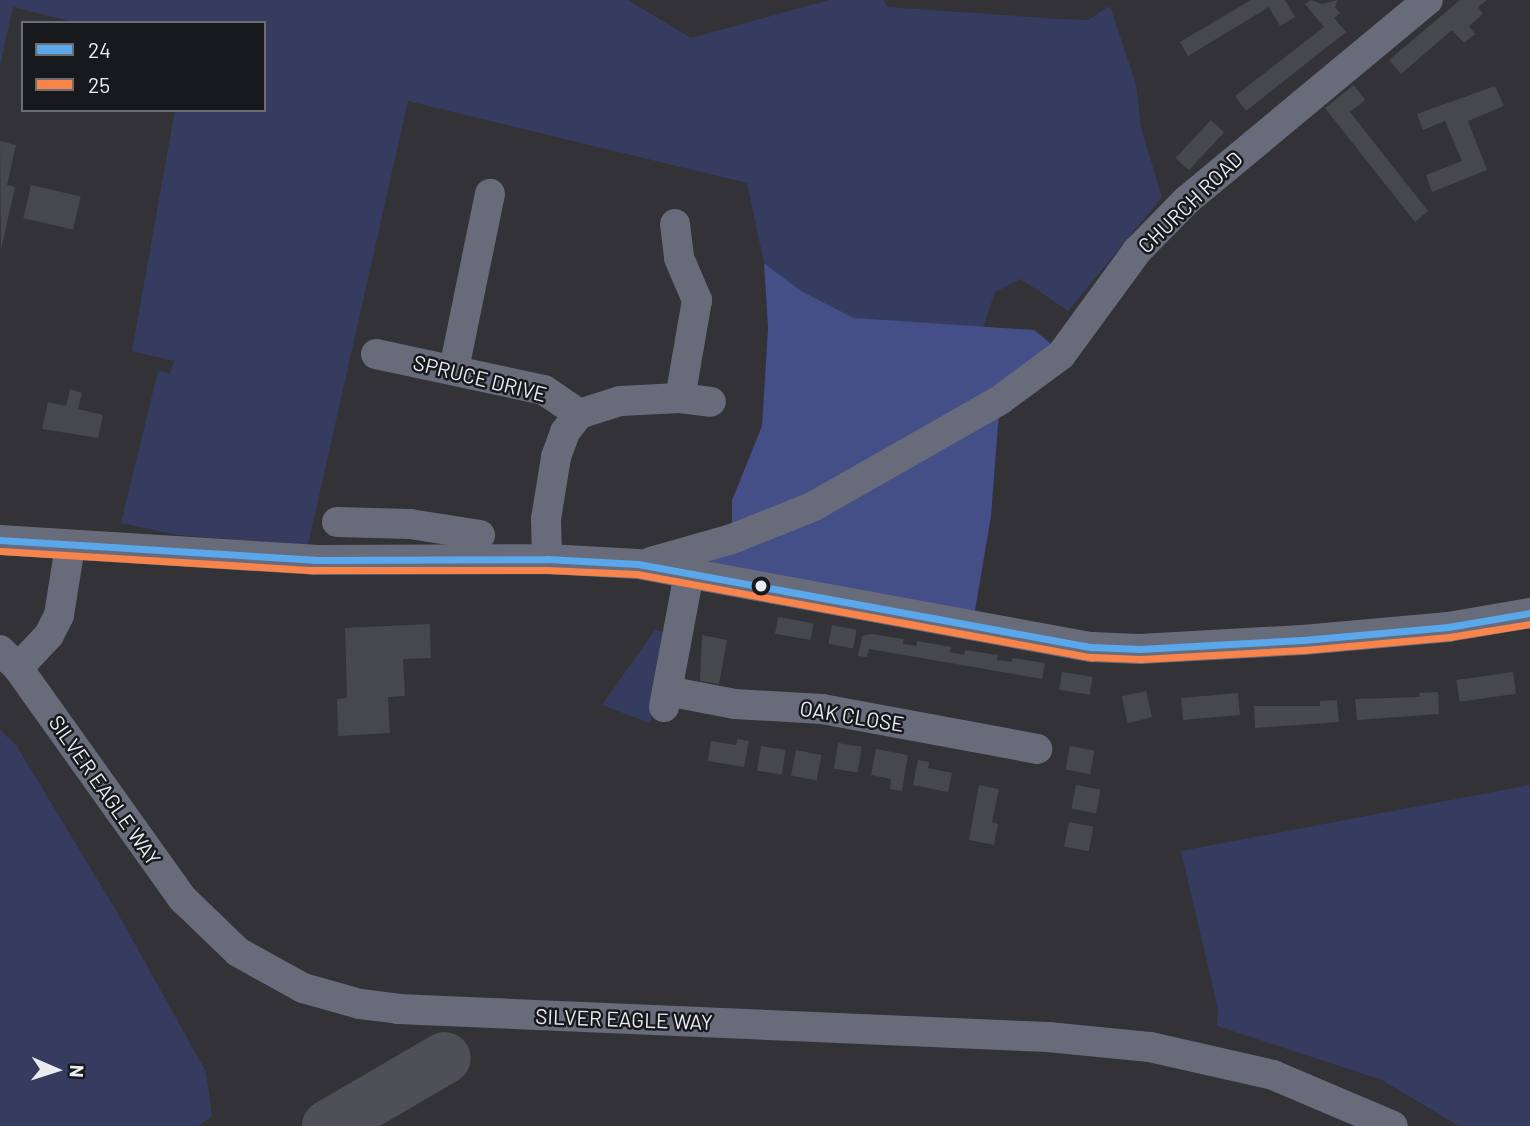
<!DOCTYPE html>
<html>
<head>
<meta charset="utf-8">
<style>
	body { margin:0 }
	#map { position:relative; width:1530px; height:1126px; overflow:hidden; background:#323237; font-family:Barlow,sans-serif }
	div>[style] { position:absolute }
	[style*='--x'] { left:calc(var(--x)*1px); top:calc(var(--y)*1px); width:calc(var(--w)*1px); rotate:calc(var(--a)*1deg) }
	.green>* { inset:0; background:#363c60 }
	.forest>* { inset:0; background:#444e87 }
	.taxiway>* { height:52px; margin:-26px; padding:0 26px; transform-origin:26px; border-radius:26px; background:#4f5057 }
	.building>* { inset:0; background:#47484c; transform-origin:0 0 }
	.minor>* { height:30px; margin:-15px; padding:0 15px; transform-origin:15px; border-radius:15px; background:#686b79 }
	.bus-1>* { height:7px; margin:-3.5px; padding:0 3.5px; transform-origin:3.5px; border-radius:3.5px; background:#5aa8eb }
	.bus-2>* { height:7px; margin:-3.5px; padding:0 3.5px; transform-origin:3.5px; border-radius:3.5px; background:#f8844c }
	.dots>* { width:19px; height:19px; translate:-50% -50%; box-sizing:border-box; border:4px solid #18191d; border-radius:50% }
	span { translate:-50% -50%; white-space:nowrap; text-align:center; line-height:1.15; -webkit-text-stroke:5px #18191d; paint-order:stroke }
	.street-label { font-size:21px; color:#eaecf2 }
	.legend { position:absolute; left:21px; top:21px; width:245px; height:91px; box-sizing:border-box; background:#18191d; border:2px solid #6c6d72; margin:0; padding:9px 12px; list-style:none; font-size:21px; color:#eaecf2 }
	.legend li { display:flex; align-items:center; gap:14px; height:35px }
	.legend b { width:35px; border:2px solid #6c6d72 }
	.north { position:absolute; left:21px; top:1035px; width:70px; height:70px; -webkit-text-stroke:5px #18191d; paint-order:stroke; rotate:93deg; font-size:19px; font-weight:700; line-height:28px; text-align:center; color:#eaecf2 }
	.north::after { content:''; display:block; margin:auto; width:24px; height:32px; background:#eaecf2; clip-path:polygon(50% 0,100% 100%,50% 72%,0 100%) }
</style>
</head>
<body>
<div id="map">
	<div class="green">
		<div style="clip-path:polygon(0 0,628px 0,691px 38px,829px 0,884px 0,887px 7px,1060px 19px,1088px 20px,1110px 6px,1136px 84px,1141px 128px,1162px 197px,1068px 311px,1021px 279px,995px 292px,983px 328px,910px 325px,854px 318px,801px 291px,764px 263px,747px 183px,408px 101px,308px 545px,177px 535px,121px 523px,158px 371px,170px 373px,174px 361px,132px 351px,175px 110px,264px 110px,264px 23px,78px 23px,13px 7px,0 65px)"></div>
		<div style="clip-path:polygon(655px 630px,662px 631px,665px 640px,650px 723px,602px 705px)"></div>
		<div style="clip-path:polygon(0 730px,16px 745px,117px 912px,206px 1072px,212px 1116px,198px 1126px,0 1126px)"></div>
		<div style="clip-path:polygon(1530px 785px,1530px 1126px,1459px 1126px,1382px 1080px,1217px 1026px,1218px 1009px,1181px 851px)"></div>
	</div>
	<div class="forest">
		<div style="clip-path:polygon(764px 263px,801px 291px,854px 318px,1034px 330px,1054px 346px,1000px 400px,991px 516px,972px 628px,638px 564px,732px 539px,732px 500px,762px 426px,768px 328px)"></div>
	</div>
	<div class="taxiway">
		<div style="--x:328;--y:1126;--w:135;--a:-30.2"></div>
	</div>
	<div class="building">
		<div style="clip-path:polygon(1251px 0,1285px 0,1295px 17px,1280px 26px,1269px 7px,1188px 56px,1180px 42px)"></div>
		<div style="clip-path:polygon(1311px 0,1322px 4px,1338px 0,1335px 7px,1340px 13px,1334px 18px,1346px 32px,1246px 111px,1235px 96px,1324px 27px,1305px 4px)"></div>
		<div style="clip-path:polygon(1460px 0,1487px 0,1478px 7px,1483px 14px,1469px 26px,1475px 34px,1464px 43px,1452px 30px,1401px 74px,1389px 60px)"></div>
		<div style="clip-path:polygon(1354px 85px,1365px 100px,1350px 112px,1428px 211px,1415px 222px,1325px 108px)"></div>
		<div style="clip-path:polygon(1495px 86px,1504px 106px,1468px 121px,1487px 170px,1432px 192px,1426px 175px,1462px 161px,1445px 121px,1423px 130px,1417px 114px)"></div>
		<div style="left:1211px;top:120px;width:18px;height:52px;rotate:43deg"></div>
		<div style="clip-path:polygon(0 141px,16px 145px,7px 185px,15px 187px,1px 250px)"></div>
		<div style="left:31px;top:185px;width:51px;height:34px;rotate:13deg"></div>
		<div style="clip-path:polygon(70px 389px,82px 393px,78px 409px,103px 415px,98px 438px,42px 429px,48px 402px,66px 406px)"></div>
		<div style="left:778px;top:617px;width:36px;height:17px;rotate:10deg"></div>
		<div style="clip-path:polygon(430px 624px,431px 658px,403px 659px,405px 696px,388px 697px,390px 733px,338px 736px,337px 699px,347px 698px,345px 628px)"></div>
		<div style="left:832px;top:625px;width:25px;height:19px;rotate:11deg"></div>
		<div style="clip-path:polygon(871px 634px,904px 639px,903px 644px,910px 645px,916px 646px,917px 641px,951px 647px,950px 652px,964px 655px,965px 650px,998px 655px,997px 660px,1005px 661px,1012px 662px,1012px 658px,1045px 663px,1042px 679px,869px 649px,867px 657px,858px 656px,862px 636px)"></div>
		<div style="clip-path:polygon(702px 635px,727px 640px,719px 684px,700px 681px)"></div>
		<div style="left:1062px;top:672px;width:31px;height:18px;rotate:9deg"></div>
		<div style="left:1513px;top:672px;width:22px;height:57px;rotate:82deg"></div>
		<div style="left:1146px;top:691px;width:27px;height:25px;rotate:77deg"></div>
		<div style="clip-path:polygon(1438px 692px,1439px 714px,1357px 720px,1355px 699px,1420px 697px,1419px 693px)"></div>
		<div style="left:1238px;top:693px;width:22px;height:57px;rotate:85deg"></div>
		<div style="clip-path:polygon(1337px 700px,1339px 722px,1255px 728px,1254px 706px,1320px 706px,1320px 701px)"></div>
		<div style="clip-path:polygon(737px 739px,749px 741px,744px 767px,708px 761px,711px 741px,736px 745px)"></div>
		<div style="left:838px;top:743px;width:24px;height:26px;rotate:9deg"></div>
		<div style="left:761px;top:746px;width:25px;height:25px;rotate:9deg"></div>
		<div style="left:1070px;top:746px;width:25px;height:24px;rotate:11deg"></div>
		<div style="clip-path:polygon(876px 749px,908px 755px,902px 791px,890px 789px,891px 779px,871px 775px)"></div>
		<div style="left:796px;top:750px;width:26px;height:26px;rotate:11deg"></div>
		<div style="clip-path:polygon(918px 760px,929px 762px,928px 768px,952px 773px,948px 792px,913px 785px)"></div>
		<div style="clip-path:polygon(979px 785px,999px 789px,992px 822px,998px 824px,994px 845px,969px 840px)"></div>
		<div style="left:1076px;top:785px;width:25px;height:24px;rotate:11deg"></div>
		<div style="left:1069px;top:822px;width:25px;height:25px;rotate:11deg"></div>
	</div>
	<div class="minor">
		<div style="--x:675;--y:224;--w:34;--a:83"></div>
		<div style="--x:679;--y:258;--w:46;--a:66.8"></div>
		<div style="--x:697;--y:300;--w:99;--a:99.8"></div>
		<div style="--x:376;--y:354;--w:172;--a:12.1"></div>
		<div style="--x:544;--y:390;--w:42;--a:34.4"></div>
		<div style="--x:454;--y:369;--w:179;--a:-78.4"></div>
		<div style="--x:337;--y:522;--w:73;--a:1.6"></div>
		<div style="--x:410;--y:524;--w:71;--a:8.9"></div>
		<div style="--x:0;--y:540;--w:315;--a:3.6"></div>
		<div style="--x:314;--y:560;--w:233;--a:-0.2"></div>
		<div style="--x:547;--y:559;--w:91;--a:3.1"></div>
		<div style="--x:638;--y:564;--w:461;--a:10.4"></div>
		<div style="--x:1091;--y:647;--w:49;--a:2.3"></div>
		<div style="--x:1140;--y:649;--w:163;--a:-3.2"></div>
		<div style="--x:1303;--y:640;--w:146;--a:-5.1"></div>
		<div style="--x:1448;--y:627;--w:83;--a:-9.7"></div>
		<div style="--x:547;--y:559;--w:40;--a:-91.4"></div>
		<div style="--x:546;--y:519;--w:63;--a:-80.8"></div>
		<div style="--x:556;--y:457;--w:27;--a:-70"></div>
		<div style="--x:565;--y:432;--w:23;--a:-52"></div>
		<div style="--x:579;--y:414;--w:43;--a:-17.6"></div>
		<div style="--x:620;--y:401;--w:60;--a:-2.9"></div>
		<div style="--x:680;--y:398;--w:31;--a:7"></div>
		<div style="--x:651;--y:562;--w:84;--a:-15.9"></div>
		<div style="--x:732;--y:539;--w:86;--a:-21.8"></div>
		<div style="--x:812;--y:507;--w:216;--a:-29.6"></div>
		<div style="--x:1000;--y:400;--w:76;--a:-36.4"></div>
		<div style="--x:1061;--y:355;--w:129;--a:-53.8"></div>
		<div style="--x:1137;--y:251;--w:71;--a:-45.6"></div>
		<div style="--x:1187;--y:200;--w:313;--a:-39.7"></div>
		<div style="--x:0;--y:650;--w:25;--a:45"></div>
		<div style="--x:18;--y:668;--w:284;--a:54.5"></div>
		<div style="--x:183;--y:899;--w:76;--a:43.9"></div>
		<div style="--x:238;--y:952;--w:74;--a:29"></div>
		<div style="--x:303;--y:988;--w:59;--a:15.7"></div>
		<div style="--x:360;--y:1004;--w:38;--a:7"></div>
		<div style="--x:398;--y:1009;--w:651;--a:2.47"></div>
		<div style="--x:1048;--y:1037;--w:102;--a:5.6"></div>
		<div style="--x:1150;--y:1047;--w:126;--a:12.8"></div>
		<div style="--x:1273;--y:1075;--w:130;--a:23"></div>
		<div style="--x:18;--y:668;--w:45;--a:-46.8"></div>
		<div style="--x:49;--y:635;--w:22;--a:-63"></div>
		<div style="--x:59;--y:615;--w:70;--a:-80.9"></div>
		<div style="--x:667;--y:691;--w:69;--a:10.8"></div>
		<div style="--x:735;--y:704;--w:87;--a:3.3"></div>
		<div style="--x:822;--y:709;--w:219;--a:10.5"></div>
		<div style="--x:664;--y:707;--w:135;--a:-79.4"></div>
	</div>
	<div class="bus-1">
		<div style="--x:0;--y:540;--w:315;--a:3.6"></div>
		<div style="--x:314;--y:560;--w:233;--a:-0.2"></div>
		<div style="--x:547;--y:559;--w:91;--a:3.1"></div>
		<div style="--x:638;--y:564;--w:461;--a:10.4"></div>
		<div style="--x:1091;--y:647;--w:49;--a:2.3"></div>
		<div style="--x:1140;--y:649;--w:163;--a:-3.2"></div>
		<div style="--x:1303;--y:640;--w:146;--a:-5.1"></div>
		<div style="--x:1448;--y:627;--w:83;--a:-9.7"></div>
	</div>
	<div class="bus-2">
		<div style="--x:0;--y:551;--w:314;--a:3.5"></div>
		<div style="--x:313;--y:570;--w:234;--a:0"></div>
		<div style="--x:547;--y:570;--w:90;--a:2.5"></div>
		<div style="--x:637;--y:574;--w:462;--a:10.4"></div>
		<div style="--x:1091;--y:657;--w:50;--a:2.3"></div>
		<div style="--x:1141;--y:659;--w:163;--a:-3.2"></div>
		<div style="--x:1304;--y:650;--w:146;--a:-5.1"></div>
		<div style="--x:1449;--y:637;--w:82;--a:-9.1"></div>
	</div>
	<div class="dots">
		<div style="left:761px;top:586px;background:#eaecf2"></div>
	</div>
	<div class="street-label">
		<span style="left:1190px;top:202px;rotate:-44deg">CHURCH ROAD</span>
		<span style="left:480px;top:378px;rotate:14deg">SPRUCE DRIVE</span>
		<span style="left:852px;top:716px;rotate:9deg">OAK CLOSE</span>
		<span style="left:105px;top:790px;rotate:55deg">SILVER EAGLE WAY</span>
		<span style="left:624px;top:1019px;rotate:2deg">SILVER EAGLE WAY</span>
	</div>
	<ul class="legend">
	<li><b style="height:9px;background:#5aa8eb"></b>24</li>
	<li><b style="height:9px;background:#f8844c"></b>25</li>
	</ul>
	<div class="north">N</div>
</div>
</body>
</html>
